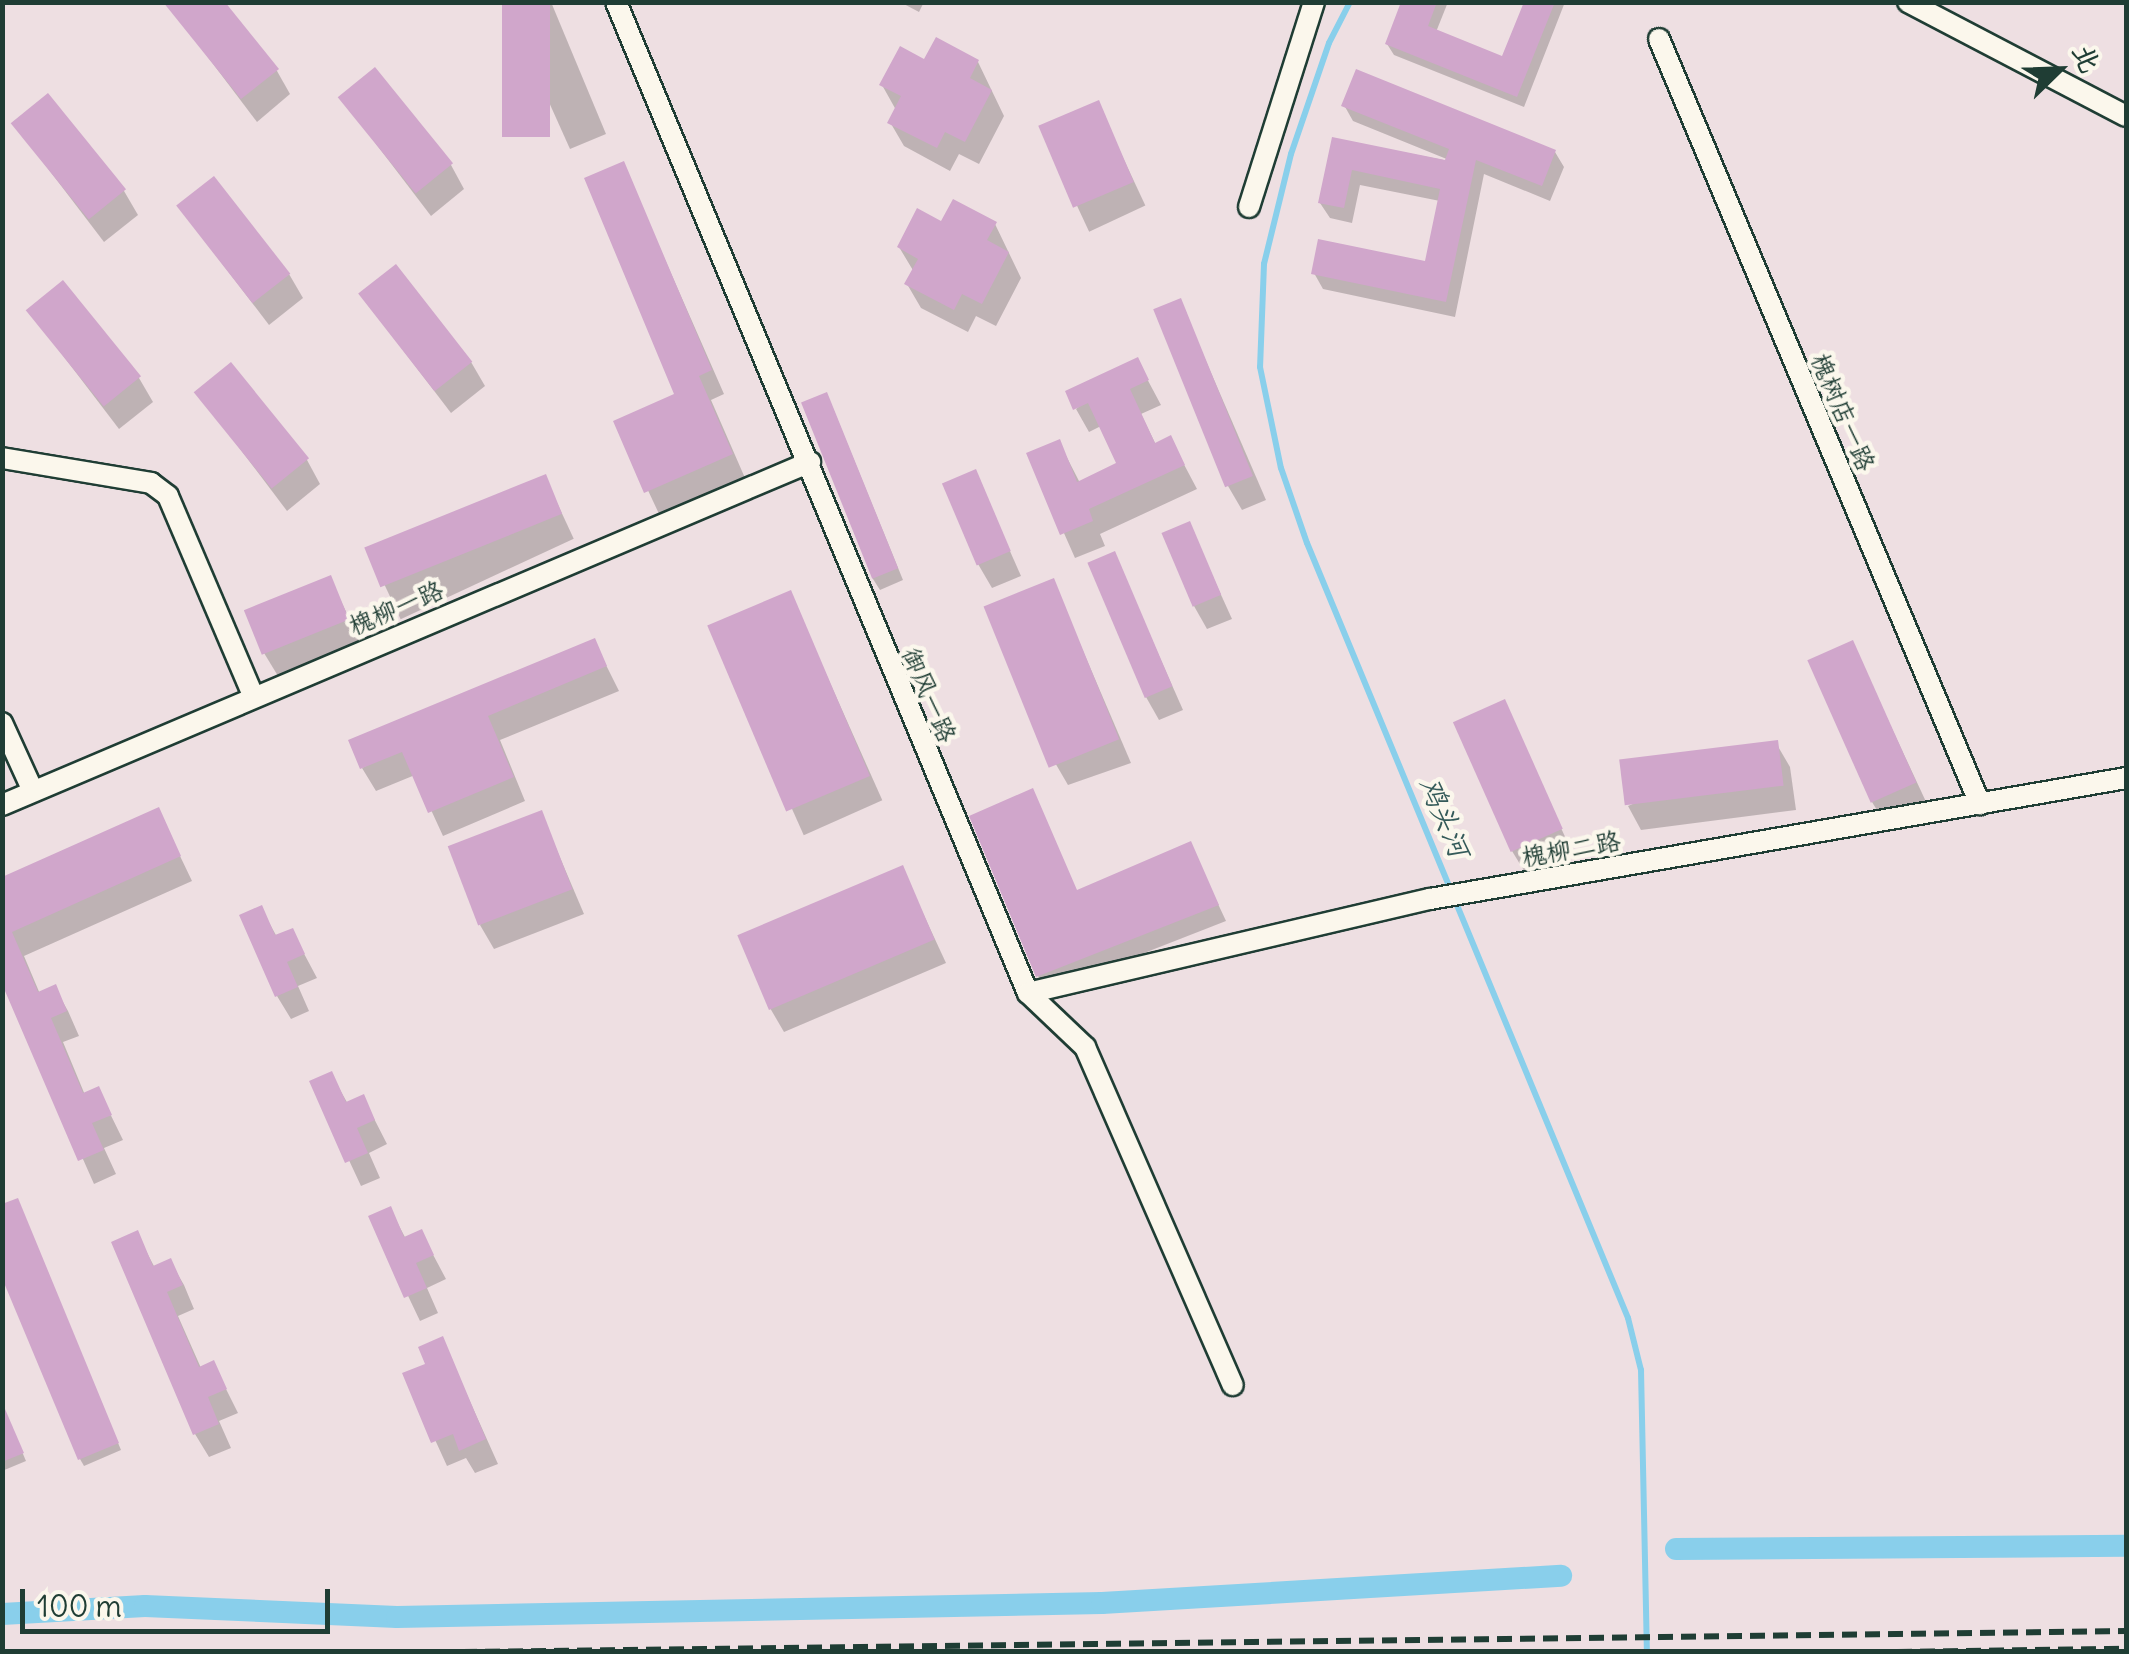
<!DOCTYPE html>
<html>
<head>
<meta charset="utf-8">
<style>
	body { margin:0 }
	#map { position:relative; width:2129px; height:1654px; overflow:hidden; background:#eedfe2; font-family:Delius,"LXGW WenKai TC",sans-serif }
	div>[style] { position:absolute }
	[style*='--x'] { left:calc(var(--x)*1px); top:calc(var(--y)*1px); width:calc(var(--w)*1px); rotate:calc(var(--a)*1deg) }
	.shadow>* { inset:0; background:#0003; transform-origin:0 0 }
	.stream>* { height:6px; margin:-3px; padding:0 3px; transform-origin:3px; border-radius:3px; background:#89cfeb }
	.canal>* { height:22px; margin:-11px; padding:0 11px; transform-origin:11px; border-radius:11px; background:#89cfeb }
	.building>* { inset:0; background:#d0a6cb; transform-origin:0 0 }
	.roads { filter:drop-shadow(2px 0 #1f3d34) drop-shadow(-2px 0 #1f3d34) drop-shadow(0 2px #1f3d34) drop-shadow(0 -2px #1f3d34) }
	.minor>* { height:20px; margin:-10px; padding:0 10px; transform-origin:10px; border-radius:10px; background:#fbf7ec }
	.rail>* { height:6px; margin-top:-3px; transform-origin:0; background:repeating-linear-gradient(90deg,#1f3d34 0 15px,transparent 0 23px) }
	span { translate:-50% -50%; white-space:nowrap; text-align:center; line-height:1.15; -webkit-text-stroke:9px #fbf7ec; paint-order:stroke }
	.street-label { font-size:25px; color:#1f3d34 }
	.water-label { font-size:28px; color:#345a59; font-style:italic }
	.frame { position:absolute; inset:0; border:5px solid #1f3d34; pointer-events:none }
	.north { position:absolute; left:2009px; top:20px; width:100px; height:100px; -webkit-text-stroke:8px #fbf7ec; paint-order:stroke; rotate:67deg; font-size:28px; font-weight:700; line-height:40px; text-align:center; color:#1f3d34 }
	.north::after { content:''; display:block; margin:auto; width:35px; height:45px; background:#1f3d34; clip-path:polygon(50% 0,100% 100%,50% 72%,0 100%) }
	.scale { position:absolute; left:20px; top:1589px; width:310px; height:45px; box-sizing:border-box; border:5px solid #1f3d34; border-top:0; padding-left:12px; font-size:30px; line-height:35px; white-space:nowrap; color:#1f3d34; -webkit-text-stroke:8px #fbf7ec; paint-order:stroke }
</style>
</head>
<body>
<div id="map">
	<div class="shadow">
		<div style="clip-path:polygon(504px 2px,551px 2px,606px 134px,570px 149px)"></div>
		<div style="clip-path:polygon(900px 2px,924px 2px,919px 12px)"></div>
		<div style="clip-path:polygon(1404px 2px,1448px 2px,1436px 32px,1504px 60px,1526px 2px,1565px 2px,1524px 107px,1394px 55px,1387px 44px)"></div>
		<div style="clip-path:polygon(167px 3px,277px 71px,290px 94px,257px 122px)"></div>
		<div style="clip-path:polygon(978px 62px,1004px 116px,979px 164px,959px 154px,950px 171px,904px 146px,890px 122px,896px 110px,882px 85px,925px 63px)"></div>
		<div style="clip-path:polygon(341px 98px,451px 165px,464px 189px,431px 216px)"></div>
		<div style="left:1098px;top:104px;width:112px;height:62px;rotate:65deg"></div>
		<div style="clip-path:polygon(1344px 105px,1555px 152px,1564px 167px,1550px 201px,1484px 174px,1455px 317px,1323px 289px,1314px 273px,1427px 264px,1440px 201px,1360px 185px,1352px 223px,1330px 218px,1320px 203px,1334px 139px,1454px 162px,1353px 121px)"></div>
		<div style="clip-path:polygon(14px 124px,124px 191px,138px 215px,104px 242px)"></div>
		<div style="clip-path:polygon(623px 164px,724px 394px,711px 400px,745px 478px,660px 516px,616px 422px,678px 395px)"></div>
		<div style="clip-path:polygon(179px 207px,289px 274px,303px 298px,269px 325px)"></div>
		<div style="clip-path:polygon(995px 224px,1021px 278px,996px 326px,976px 316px,968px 332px,921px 308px,907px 284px,914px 272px,899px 247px,942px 225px)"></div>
		<div style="clip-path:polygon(361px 295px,471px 362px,485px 386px,451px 413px)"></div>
		<div style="clip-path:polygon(1180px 301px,1266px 500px,1242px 510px,1228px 486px)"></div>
		<div style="clip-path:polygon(29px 311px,139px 378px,153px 402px,119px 429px)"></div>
		<div style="clip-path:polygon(1137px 360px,1161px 405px,1141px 414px,1156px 445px,1170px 438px,1197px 489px,1100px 534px,1105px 546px,1075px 558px,1029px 454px,1059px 442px,1080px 483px,1119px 464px,1101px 426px,1089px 432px,1076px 409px)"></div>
		<div style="clip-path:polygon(197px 392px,307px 460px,320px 484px,287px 511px)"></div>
		<div style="clip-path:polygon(832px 406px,903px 580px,880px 590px,873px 579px)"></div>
		<div style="clip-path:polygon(975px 472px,1021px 576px,992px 588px,978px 564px)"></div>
		<div style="left:545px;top:477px;width:68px;height:191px;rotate:65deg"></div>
		<div style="clip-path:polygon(1189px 524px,1232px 619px,1207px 629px,1194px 606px)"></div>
		<div style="clip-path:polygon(1114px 554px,1183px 710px,1159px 720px,1146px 697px)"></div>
		<div style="clip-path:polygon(330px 578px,361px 643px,278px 676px,264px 653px)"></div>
		<div style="clip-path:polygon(1053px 581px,1131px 763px,1068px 785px,1054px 761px)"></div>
		<div style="left:790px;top:593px;width:227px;height:86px;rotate:66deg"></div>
		<div style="clip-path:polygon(594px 641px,619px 691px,500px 740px,525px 801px,443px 836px,415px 775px,376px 791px,362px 768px)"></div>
		<div style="clip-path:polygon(1852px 643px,1928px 806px,1886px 825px,1872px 802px)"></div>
		<div style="clip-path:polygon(1503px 702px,1573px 854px,1526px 874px,1512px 851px)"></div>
		<div style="clip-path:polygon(1776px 743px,1790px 767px,1796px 810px,1641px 830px,1628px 806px)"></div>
		<div style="clip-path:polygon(158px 810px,192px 881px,24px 956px,40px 994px,55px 988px,68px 1011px,79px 1036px,63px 1042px,85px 1095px,98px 1089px,123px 1140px,104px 1148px,116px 1174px,94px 1184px,2px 976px,2px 880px)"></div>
		<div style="clip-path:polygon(541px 813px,584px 914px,494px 949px,480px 925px)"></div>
		<div style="clip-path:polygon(1190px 844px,1226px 921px,1047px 991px,1038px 976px,1077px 892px)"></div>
		<div style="clip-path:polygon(902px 868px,946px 963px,784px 1032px,770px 1008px)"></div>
		<div style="clip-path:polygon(261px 908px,277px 937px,292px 931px,317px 978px,298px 986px,309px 1011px,291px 1019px,277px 996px)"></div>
		<div style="clip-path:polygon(331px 1074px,348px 1104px,363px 1097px,387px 1144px,369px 1153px,380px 1178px,361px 1186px,313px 1083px)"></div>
		<div style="clip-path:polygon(20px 1208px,121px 1450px,84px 1466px,80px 1459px)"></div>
		<div style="clip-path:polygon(390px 1209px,406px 1239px,421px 1232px,446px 1279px,427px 1288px,438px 1313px,420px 1321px,371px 1218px)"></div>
		<div style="clip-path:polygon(137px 1234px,155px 1268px,170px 1261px,184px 1285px,194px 1309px,178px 1316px,201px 1368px,213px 1363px,238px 1413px,219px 1421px,231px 1448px,209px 1457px,195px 1434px)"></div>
		<div style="clip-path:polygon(442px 1339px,498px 1464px,475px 1473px,466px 1458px,447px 1466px,405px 1374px,429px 1365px)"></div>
		<div style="clip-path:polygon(2px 1405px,26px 1461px,2px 1471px)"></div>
	</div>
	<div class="stream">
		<div style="--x:1350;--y:2;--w:46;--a:117.1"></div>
		<div style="--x:1329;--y:43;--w:117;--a:108.9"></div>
		<div style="--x:1291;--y:154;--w:113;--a:103.8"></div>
		<div style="--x:1264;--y:264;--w:103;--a:92.2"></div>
		<div style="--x:1260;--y:367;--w:103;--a:78.3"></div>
		<div style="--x:1281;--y:468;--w:79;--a:70.9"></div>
		<div style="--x:1307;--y:543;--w:839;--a:67.5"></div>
		<div style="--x:1628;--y:1318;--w:54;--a:76"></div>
		<div style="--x:1641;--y:1370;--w:282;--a:88.8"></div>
	</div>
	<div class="canal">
		<div style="--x:1676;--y:1549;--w:450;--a:-0.4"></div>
		<div style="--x:2;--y:1614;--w:143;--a:-3.2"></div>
		<div style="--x:145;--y:1606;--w:252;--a:2.5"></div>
		<div style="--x:397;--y:1617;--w:705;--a:-1.14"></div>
		<div style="--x:1102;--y:1603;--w:460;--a:-3.4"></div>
	</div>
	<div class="building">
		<div style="clip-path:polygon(163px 2px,225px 2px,279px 69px,241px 99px)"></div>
		<div style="left:502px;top:2px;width:48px;height:135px"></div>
		<div style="clip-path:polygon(1401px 2px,1437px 2px,1428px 26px,1502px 56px,1524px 2px,1555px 2px,1517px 97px,1385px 44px)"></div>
		<div style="clip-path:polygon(936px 37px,979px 60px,970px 78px,992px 90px,965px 142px,945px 132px,937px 148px,887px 123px,901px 96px,879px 85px,900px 46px,924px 59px)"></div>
		<div style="left:375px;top:67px;width:124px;height:48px;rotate:51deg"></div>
		<div style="clip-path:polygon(1356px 69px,1556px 150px,1542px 186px,1476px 160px,1446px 302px,1311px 274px,1318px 239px,1425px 261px,1440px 189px,1352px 170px,1344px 208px,1318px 203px,1332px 137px,1445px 160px,1449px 149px,1341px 106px)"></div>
		<div style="left:48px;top:93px;width:124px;height:48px;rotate:51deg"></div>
		<div style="left:1099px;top:100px;width:89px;height:66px;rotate:67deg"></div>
		<div style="clip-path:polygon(624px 161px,712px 370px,699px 376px,733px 454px,644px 493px,613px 421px,674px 394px,584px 178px)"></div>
		<div style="left:214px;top:176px;width:124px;height:48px;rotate:52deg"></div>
		<div style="clip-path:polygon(953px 199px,997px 222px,987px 240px,1009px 252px,982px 304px,962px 294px,954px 310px,904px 284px,918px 259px,897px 247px,917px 208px,941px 221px)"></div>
		<div style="left:396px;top:264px;width:124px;height:48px;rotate:52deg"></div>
		<div style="left:63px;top:280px;width:124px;height:48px;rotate:51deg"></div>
		<div style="left:1181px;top:298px;width:192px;height:30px;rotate:68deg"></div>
		<div style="clip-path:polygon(1138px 357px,1149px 380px,1130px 389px,1155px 443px,1171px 435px,1185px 465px,1089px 509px,1093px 521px,1060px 535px,1026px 453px,1060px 439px,1077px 482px,1116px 463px,1088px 403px,1073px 410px,1065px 391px)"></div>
		<div style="left:231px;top:362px;width:124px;height:48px;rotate:51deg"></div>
		<div style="left:827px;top:392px;width:190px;height:28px;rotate:68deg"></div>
		<div style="left:976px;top:469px;width:89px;height:37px;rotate:67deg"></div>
		<div style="left:546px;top:474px;width:43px;height:196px;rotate:68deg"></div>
		<div style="left:1190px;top:521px;width:80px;height:31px;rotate:67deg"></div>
		<div style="left:1115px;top:551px;width:147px;height:30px;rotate:67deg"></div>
		<div style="left:331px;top:575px;width:48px;height:94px;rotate:68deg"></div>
		<div style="left:1054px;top:578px;width:174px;height:76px;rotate:68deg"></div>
		<div style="left:791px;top:590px;width:202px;height:91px;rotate:67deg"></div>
		<div style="clip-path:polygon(595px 638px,607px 666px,488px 716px,514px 777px,428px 813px,402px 752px,360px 769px,348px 740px)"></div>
		<div style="left:1853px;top:640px;width:156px;height:50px;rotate:66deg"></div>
		<div style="left:1505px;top:699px;width:142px;height:57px;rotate:66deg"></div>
		<div style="left:1778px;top:740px;width:46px;height:160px;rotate:83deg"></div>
		<div style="clip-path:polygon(1033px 788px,1077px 890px,1191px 841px,1219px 905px,1036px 977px,969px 816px)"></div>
		<div style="clip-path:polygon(159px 807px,181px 856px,12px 932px,38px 992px,56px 984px,67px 1011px,51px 1018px,83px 1093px,99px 1086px,112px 1115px,92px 1123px,104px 1150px,78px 1161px,2px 984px,2px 877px)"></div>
		<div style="left:542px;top:810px;width:85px;height:101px;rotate:69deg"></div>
		<div style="left:903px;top:865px;width:81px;height:180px;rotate:67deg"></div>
		<div style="clip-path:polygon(262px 905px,275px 935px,293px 928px,305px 954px,287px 962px,298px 987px,275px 997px,239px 915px)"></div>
		<div style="clip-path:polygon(332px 1071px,346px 1102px,364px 1094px,375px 1120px,357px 1128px,368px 1153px,345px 1163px,309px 1081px)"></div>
		<div style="clip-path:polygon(18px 1198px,119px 1443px,78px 1460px,2px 1278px,2px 1204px)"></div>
		<div style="clip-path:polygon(391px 1206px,404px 1237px,422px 1229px,434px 1255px,416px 1263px,427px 1288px,404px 1298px,368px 1216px)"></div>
		<div style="clip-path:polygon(138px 1230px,153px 1266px,171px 1258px,183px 1285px,167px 1292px,199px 1367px,214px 1360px,227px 1389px,208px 1397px,219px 1424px,193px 1435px,111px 1242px)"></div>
		<div style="clip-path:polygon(443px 1336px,486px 1439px,459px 1451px,453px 1434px,431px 1443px,402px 1373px,425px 1364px,418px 1347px)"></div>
		<div style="clip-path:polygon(2px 1402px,24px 1453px,2px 1462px)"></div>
	</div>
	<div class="roads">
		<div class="minor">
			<div style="--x:616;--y:2;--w:1073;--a:67.43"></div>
			<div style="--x:1028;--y:993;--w:79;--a:43.5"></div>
			<div style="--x:1085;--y:1047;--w:369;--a:66.4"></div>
			<div style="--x:1908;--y:2;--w:246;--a:27.6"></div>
			<div style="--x:1659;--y:39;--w:830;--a:67.24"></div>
			<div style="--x:1249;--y:207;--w:215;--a:-72.4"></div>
			<div style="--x:2;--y:458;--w:151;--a:9.5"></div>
			<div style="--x:151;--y:483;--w:21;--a:37"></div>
			<div style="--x:168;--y:496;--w:216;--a:66.9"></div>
			<div style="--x:2;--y:723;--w:75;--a:65.5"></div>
			<div style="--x:2;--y:805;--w:878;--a:-23"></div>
			<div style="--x:1028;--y:993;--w:413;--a:-13.2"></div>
			<div style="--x:1430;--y:899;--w:706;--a:-9.86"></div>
		</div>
	</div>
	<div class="rail">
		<div style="--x:462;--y:1652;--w:1664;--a:-0.72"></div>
		<div style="--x:1897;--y:1652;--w:229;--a:-0.8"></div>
	</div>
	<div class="street-label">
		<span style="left:1843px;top:412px;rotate:67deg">槐树店一路</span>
		<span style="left:396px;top:608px;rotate:-23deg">槐柳一路</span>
		<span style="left:929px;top:695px;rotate:67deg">御风一路</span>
		<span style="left:1571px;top:849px;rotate:-10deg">槐柳二路</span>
	</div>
	<div class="water-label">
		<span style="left:1445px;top:817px;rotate:67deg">鸡头河</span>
	</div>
	<div class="frame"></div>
	<div class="north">北</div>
	<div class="scale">100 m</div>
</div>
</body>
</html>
